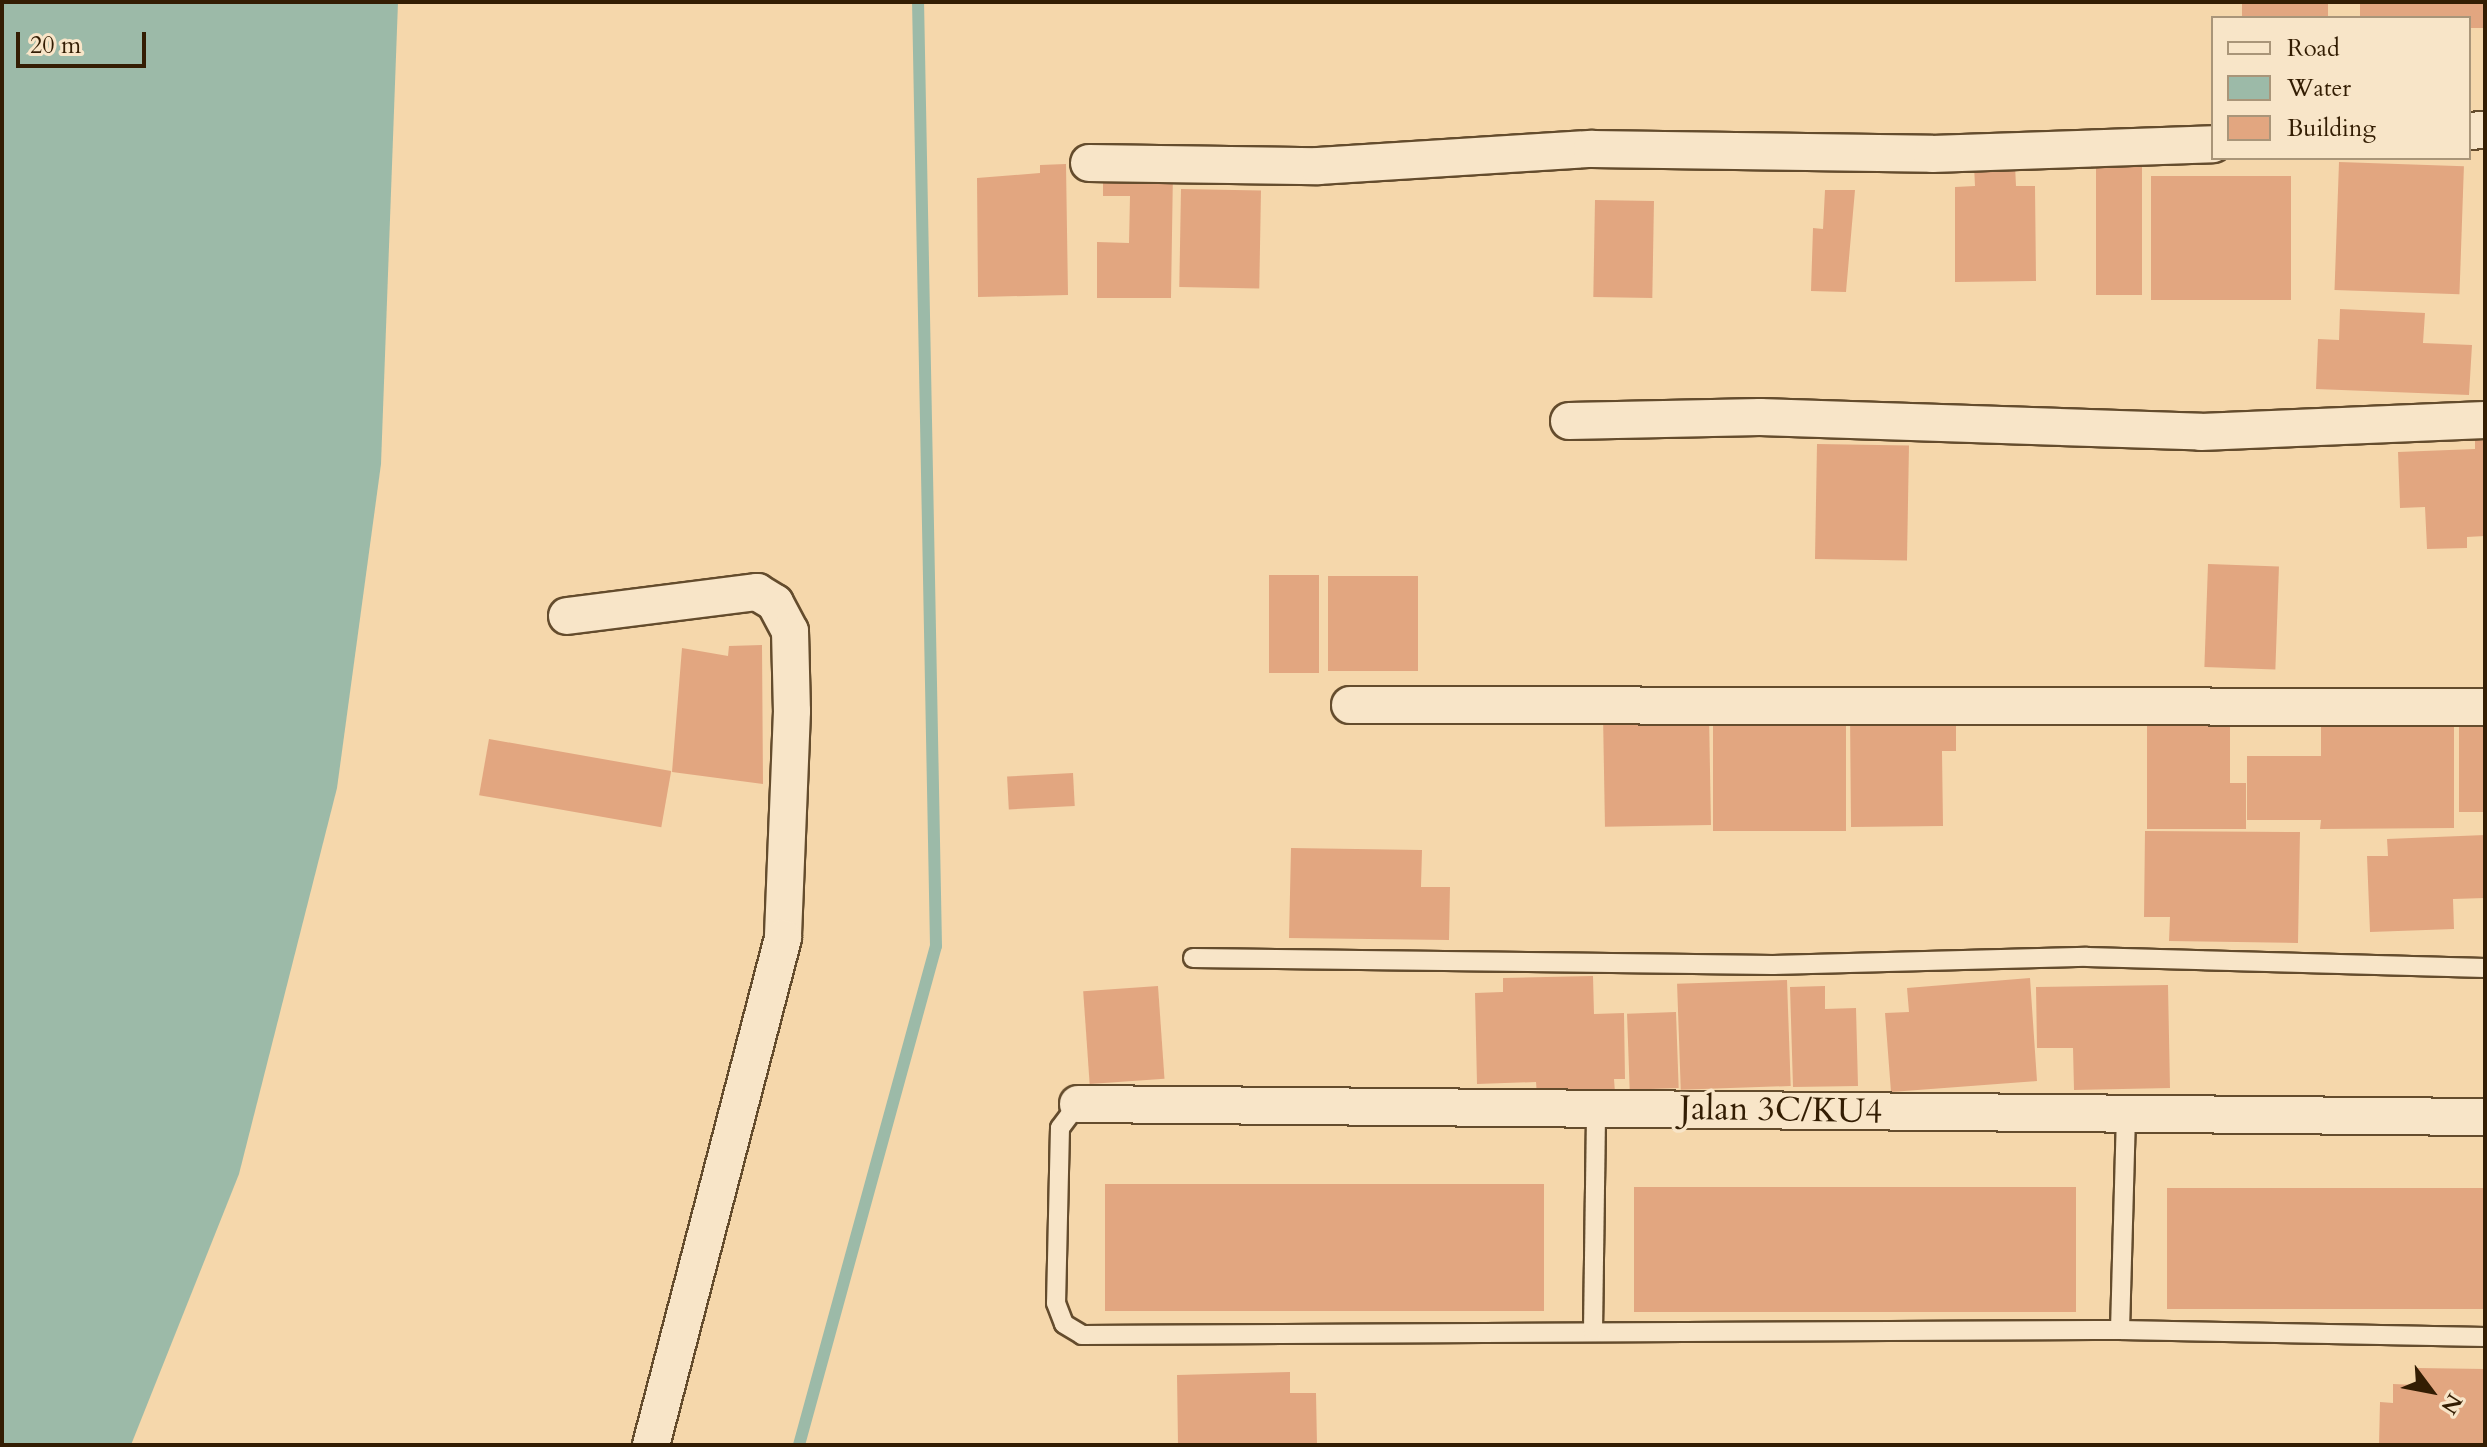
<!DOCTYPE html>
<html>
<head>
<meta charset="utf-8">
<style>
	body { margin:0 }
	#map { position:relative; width:2487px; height:1447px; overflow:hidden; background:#f5d7ab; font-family:Cardo,serif }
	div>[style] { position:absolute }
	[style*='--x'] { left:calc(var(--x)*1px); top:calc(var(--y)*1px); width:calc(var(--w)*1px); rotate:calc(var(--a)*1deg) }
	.water>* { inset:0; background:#9cbaa8 }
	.stream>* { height:12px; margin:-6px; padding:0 6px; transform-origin:6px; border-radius:6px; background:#9cbaa8 }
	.building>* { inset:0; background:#e2a680; transform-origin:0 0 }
	.roads { filter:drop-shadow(2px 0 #644c2d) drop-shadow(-2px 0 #644c2d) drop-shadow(0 2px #644c2d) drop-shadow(0 -2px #644c2d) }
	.service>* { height:18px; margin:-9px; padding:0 9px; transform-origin:9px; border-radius:9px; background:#f8e5c8 }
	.minor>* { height:36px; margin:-18px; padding:0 18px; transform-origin:18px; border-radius:18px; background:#f8e5c8 }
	span { translate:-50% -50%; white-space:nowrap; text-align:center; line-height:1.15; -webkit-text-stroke:7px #f8e5c8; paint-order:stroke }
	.street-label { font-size:34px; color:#331d03 }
	.frame { position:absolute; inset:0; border:4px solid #331d03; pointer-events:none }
	.legend { position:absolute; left:2211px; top:16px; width:260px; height:144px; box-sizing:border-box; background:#f8e5c8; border:2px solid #a99579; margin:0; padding:10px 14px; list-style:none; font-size:24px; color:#331d03 }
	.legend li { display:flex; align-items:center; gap:16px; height:40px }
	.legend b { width:40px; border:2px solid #a99579 }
	.north { position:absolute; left:2391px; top:1351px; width:80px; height:80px; -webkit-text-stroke:6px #f8e5c8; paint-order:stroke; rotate:122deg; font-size:22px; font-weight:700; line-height:32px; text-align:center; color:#331d03 }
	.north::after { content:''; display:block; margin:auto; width:28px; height:36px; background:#331d03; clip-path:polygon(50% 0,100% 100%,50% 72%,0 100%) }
	.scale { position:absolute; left:16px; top:32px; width:130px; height:36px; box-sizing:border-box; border:4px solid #331d03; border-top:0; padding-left:10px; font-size:24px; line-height:28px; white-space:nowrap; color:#331d03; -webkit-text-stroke:6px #f8e5c8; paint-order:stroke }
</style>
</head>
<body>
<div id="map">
	<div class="water">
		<div style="clip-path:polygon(2px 2px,398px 2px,381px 464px,337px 788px,239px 1174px,131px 1445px,2px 1445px)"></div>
	</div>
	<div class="stream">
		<div style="--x:799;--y:1445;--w:517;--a:-74.65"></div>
		<div style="--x:936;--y:946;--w:944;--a:-91.09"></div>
	</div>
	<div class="building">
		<div style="left:2242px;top:2px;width:86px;height:16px"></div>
		<div style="clip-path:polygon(2360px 2px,2485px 2px,2485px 28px,2469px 28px,2469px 18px,2360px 18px)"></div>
		<div style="left:2142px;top:159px;width:136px;height:46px;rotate:90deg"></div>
		<div style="left:2339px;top:162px;width:125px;height:128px;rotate:2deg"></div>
		<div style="clip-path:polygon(1066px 164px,1068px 295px,978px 297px,977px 178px,1040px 173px,1040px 165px)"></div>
		<div style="clip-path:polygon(2015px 165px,2016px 186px,2035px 186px,2036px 281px,1955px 282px,1955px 187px,1975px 186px,1974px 166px)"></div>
		<div style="clip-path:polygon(1103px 170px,1173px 170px,1171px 298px,1097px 298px,1097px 242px,1129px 243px,1130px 196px,1103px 196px)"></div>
		<div style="left:2151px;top:176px;width:140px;height:124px"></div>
		<div style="left:1181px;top:189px;width:80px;height:98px;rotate:1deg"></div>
		<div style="clip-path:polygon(1825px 190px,1855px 190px,1846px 292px,1811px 291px,1813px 228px,1823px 229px)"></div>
		<div style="left:1595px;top:200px;width:59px;height:97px;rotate:1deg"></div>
		<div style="clip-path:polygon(2340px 309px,2425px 313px,2423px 343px,2472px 345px,2469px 395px,2316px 389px,2318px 339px,2339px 340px)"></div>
		<div style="clip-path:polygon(2485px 438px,2485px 536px,2467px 537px,2467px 548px,2427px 549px,2425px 507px,2400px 508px,2398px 452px,2475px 449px,2475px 439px)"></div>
		<div style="left:1817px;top:444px;width:92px;height:115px;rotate:1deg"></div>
		<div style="left:2208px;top:564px;width:71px;height:103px;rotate:2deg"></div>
		<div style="left:1269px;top:575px;width:50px;height:98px"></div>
		<div style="left:1328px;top:576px;width:90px;height:95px"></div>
		<div style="clip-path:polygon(762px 645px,763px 784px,672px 772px,682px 648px,728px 656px,729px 646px)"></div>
		<div style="clip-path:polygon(1956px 710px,1956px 751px,1942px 751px,1943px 826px,1851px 827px,1850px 712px)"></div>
		<div style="left:1846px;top:712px;width:119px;height:133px;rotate:90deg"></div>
		<div style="left:1709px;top:713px;width:112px;height:106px;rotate:89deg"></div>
		<div style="clip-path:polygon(2454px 715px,2454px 828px,2320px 829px,2321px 820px,2247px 820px,2247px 756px,2321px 756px,2321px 716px)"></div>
		<div style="clip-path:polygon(2147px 716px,2230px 716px,2230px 783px,2246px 783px,2246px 829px,2147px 829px)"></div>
		<div style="left:2459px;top:718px;width:26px;height:94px"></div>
		<div style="left:489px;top:739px;width:185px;height:57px;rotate:10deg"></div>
		<div style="left:1073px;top:773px;width:33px;height:66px;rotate:87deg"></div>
		<div style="clip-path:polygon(2145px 831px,2300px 832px,2298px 943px,2169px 941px,2170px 917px,2144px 917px)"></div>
		<div style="clip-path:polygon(2485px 835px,2485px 898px,2453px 899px,2454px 929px,2370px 932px,2367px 856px,2388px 856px,2387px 839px)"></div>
		<div style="clip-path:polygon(1291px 848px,1422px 850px,1421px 887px,1450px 887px,1449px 940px,1289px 938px)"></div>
		<div style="clip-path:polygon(1593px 976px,1594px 1014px,1624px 1013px,1625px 1079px,1614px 1079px,1615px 1093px,1537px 1096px,1536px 1082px,1477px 1084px,1475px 993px,1503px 992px,1503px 978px)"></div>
		<div style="clip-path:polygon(2030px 978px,2037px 1081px,1891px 1092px,1885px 1013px,1909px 1012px,1907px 988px)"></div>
		<div style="left:1787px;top:980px;width:106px;height:110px;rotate:88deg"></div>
		<div style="clip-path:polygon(2168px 985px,2170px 1088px,2074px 1090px,2073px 1048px,2037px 1048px,2036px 987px)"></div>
		<div style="left:1158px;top:986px;width:93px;height:75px;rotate:86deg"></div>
		<div style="clip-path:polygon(1825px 986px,1825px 1009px,1856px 1008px,1858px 1086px,1793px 1087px,1790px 987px)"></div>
		<div style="left:1676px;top:1012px;width:76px;height:49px;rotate:88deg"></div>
		<div style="left:1544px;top:1184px;width:127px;height:439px;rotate:90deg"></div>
		<div style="left:1634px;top:1187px;width:442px;height:125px"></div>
		<div style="left:2485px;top:1188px;width:121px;height:318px;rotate:90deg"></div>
		<div style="clip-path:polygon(2417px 1368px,2485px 1369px,2485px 1445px,2379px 1445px,2380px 1402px,2393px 1403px,2393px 1384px,2416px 1385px)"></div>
		<div style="clip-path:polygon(1290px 1372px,1290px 1393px,1316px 1393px,1317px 1445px,1178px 1445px,1177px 1375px)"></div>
	</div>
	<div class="roads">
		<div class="service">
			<div style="--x:1193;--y:958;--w:580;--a:0.69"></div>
			<div style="--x:1773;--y:965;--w:314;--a:-1.5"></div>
			<div style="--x:2087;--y:957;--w:398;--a:1.6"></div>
			<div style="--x:1078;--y:1104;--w:30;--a:127"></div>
			<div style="--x:1060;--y:1128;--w:175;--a:91.3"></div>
			<div style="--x:1056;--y:1303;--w:22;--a:69"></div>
			<div style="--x:1064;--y:1324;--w:21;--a:31"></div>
			<div style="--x:1082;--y:1335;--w:1038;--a:-0.28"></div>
			<div style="--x:2120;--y:1330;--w:365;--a:1.1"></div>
			<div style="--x:2120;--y:1330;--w:217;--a:-88.4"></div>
			<div style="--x:1593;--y:1331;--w:222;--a:-89.2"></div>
		</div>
		<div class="minor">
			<div style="--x:2469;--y:131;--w:16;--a:-4"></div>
			<div style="--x:1089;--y:163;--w:229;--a:0.8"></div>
			<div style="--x:1318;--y:166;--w:275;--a:-3.6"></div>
			<div style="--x:1592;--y:149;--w:340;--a:0.8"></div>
			<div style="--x:1932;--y:154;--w:281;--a:-2"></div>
			<div style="--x:1569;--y:421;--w:191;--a:-1.2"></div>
			<div style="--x:1760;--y:417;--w:441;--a:1.9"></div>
			<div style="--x:2201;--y:432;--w:284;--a:-2.4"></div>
			<div style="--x:567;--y:616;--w:192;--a:-7.2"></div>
			<div style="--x:757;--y:592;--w:21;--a:31"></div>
			<div style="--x:775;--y:603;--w:32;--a:62"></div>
			<div style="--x:790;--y:631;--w:80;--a:88.6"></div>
			<div style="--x:792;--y:711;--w:227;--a:92.3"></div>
			<div style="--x:783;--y:938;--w:524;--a:104.59"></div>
			<div style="--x:1350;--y:705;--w:1135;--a:0.1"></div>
			<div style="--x:1078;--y:1104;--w:1407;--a:0.53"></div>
		</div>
	</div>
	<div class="street-label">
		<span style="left:1781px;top:1110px;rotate:1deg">Jalan 3C/KU4</span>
	</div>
	<div class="frame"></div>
	<ul class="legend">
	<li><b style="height:10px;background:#f8e5c8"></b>Road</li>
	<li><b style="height:22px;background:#9cbaa8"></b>Water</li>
	<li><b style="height:22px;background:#e2a680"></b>Building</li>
	</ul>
	<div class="north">N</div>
	<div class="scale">20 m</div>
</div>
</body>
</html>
